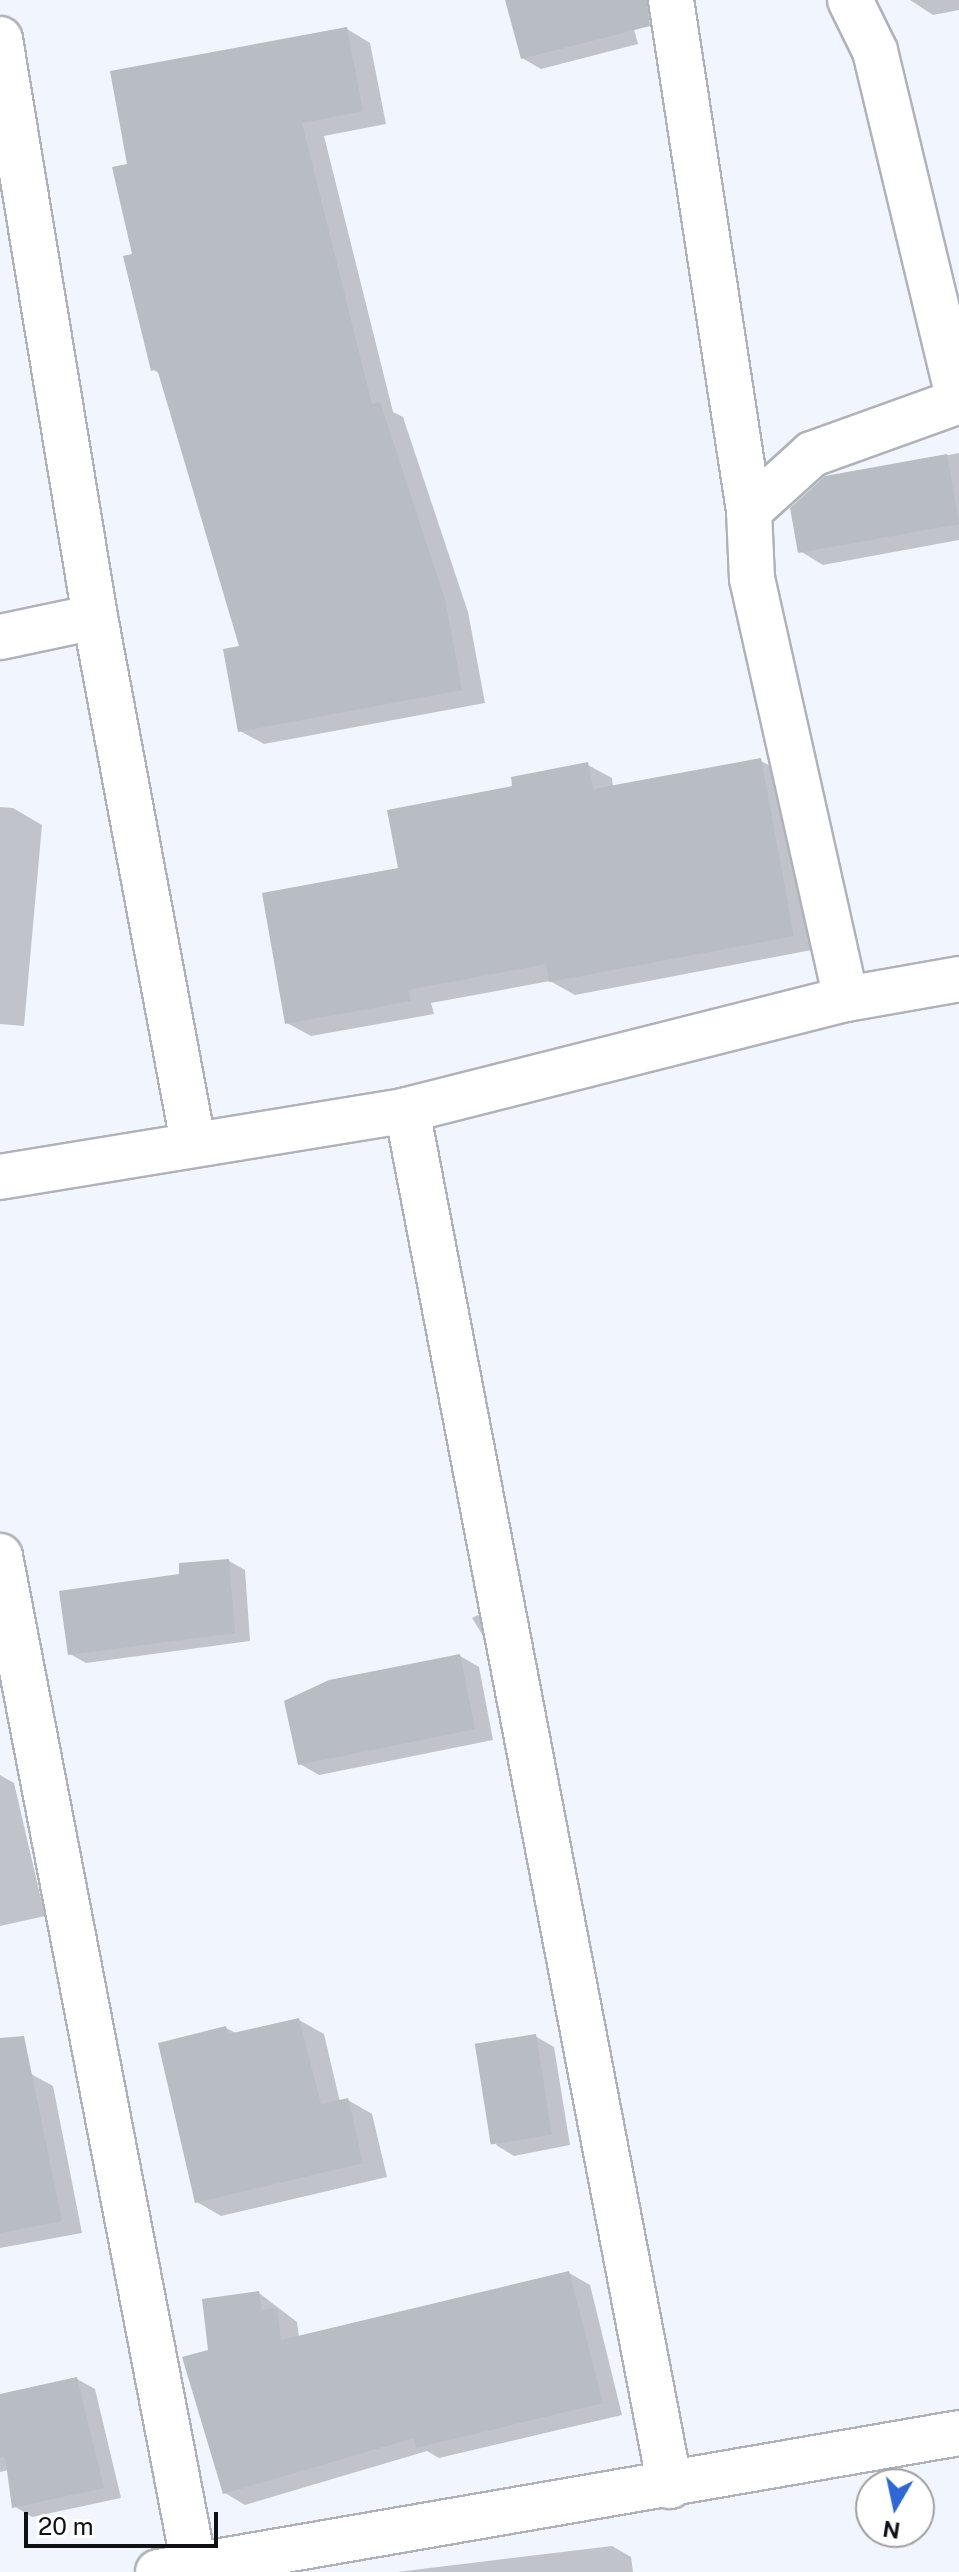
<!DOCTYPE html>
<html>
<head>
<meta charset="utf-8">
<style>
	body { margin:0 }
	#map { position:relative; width:959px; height:2572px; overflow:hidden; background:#f1f5fd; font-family:"Public Sans",sans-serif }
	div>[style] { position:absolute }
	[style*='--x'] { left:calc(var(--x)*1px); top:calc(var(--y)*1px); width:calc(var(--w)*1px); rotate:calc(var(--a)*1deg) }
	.shadow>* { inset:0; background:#0003 }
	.building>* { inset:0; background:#b8bcc3; transform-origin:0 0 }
	.roads { filter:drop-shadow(2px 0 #afb3b9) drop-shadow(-2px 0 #afb3b9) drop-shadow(0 2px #afb3b9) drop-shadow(0 -2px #afb3b9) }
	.minor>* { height:44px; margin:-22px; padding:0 22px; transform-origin:22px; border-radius:22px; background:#fff }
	span { translate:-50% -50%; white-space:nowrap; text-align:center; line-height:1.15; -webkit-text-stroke:6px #fff; paint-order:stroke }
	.north { position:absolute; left:855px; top:2468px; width:80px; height:80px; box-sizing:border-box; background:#fff; border:2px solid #9fa0a1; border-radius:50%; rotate:189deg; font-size:22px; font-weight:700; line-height:32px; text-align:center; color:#101114 }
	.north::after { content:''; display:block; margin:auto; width:28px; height:36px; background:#2f68d6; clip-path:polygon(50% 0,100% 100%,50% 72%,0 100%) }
	.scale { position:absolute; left:24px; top:2512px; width:194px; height:36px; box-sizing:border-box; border:4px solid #101114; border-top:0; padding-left:10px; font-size:24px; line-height:28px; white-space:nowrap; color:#101114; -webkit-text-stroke:6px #fff; paint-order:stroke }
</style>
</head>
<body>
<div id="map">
	<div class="shadow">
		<div style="clip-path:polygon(507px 0,626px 0,638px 44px,541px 69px,522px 58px)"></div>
		<div style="clip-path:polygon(910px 0,959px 0,959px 10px,933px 15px)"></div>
		<div style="clip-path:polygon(347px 29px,370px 43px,386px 124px,324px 136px,393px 412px,403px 417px,468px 612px,485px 703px,264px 744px,240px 731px,242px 648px,160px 374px,152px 369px,134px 255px,129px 165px)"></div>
		<div style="clip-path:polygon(959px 453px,959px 540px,823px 565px,800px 551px,826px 478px)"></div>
		<div style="clip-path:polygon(761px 761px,785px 774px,817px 949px,575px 995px,550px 981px,431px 1003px,434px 1014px,311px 1036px,287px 1023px,400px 870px,515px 788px,588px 765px,612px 778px,613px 788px)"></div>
		<div style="clip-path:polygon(0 807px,13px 808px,42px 825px,24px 1026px,0 1024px)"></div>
		<div style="clip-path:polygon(229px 1561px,245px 1570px,250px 1641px,86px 1663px,70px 1654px,181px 1575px)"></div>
		<div style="clip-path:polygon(478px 1615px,487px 1621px,493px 1652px,472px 1618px)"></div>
		<div style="clip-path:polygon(460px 1656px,479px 1667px,493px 1740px,319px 1775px,300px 1764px)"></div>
		<div style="clip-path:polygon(0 1775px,14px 1783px,45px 1916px,0 1926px)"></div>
		<div style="clip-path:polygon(299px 2020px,324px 2034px,340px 2102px,348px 2100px,372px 2114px,387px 2177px,221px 2216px,197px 2202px,226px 2028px,238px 2034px)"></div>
		<div style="clip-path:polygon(535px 2036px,554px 2047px,570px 2145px,514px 2156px,496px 2145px)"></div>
		<div style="clip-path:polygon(31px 2074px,53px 2086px,82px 2233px,0 2248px,0 2080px)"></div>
		<div style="clip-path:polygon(569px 2273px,590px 2285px,622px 2415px,439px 2458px,427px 2451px,245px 2505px,225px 2493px,210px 2352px,259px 2293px,297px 2322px,299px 2337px)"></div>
		<div style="clip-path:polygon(77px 2379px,95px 2389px,121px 2498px,32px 2517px,14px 2506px,8px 2470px,0 2472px,0 2396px)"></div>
		<div style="clip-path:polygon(612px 2546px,631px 2557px,633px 2572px,397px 2572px)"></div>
	</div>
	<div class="building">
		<div style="clip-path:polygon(505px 0,647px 0,650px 26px,521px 59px)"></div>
		<div style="clip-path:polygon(347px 27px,363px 111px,302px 123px,372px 404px,380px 402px,445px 599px,462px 690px,238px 732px,223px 649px,239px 646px,157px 369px,151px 371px,123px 256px,132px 254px,112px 167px,127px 164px,110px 71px)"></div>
		<div style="clip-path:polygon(947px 454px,959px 524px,798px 553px,790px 508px,825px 476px)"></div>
		<div style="clip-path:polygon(761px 758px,794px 936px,549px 982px,546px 964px,408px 990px,411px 1001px,285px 1024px,262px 893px,398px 868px,387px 810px,512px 786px,511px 777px,588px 762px,593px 789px)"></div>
		<div style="clip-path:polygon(229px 1559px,235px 1633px,68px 1655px,59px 1591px,179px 1574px,179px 1563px)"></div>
		<div style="clip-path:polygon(460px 1654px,475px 1729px,298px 1765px,284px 1701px,329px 1680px)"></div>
		<div style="clip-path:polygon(299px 2018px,321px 2104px,348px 2098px,363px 2163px,195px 2203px,158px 2043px,226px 2026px,228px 2034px)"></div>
		<div style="left:536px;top:2034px;width:102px;height:62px;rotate:81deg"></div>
		<div style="clip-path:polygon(24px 2036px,62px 2221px,0 2233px,0 2038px)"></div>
		<div style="clip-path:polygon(569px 2271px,603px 2403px,416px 2448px,414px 2438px,223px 2494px,182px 2357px,208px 2350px,202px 2299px,259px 2291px,262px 2310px,277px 2308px,281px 2340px)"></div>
		<div style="clip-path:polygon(77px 2377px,104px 2488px,12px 2508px,5px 2456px,0 2457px,0 2394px)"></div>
	</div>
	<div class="roads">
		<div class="minor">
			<div style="--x:671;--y:0;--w:517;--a:81.32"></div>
			<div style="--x:850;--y:0;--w:57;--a:63.9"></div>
			<div style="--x:875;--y:51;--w:360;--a:76.5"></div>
			<div style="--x:0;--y:39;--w:586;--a:80.67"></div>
			<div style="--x:95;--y:617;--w:534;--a:79.43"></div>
			<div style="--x:0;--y:637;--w:97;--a:-11.9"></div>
			<div style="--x:846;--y:999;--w:430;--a:-102.6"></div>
			<div style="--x:752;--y:579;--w:68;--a:-92.5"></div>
			<div style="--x:749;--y:511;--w:85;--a:-42.1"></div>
			<div style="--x:812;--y:454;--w:156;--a:-19.8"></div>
			<div style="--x:407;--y:1110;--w:1401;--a:79.18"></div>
			<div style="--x:0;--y:1177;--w:412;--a:-9.3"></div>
			<div style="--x:407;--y:1110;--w:453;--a:-14.2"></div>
			<div style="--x:846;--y:999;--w:115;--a:-10"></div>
			<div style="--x:0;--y:1556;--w:1027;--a:79.12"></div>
			<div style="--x:158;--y:2572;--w:813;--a:-9.84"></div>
		</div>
	</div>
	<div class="north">N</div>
	<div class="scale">20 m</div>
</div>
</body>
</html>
